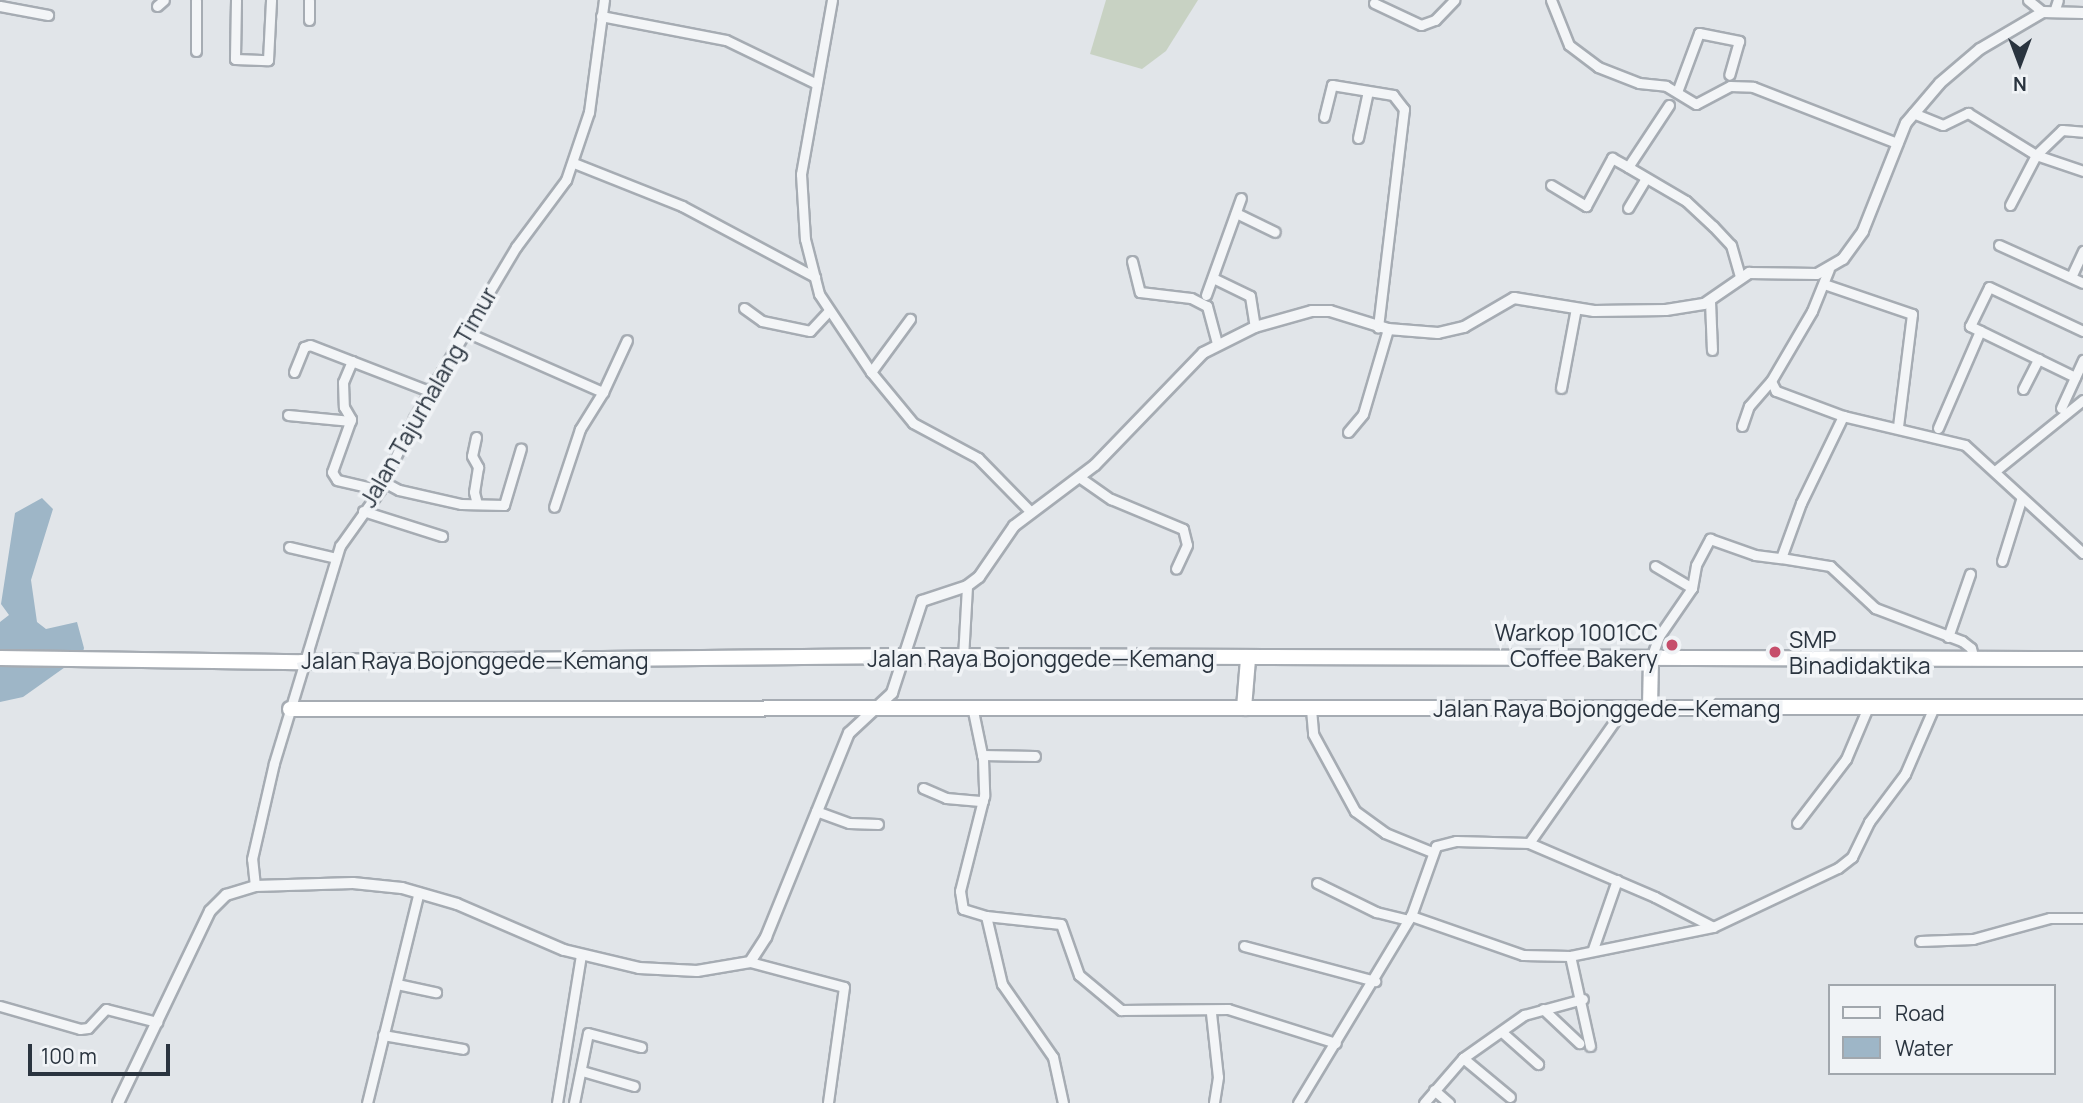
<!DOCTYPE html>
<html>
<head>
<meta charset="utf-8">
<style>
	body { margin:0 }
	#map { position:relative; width:2083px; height:1103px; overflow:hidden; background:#e1e5e9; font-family:Manrope,sans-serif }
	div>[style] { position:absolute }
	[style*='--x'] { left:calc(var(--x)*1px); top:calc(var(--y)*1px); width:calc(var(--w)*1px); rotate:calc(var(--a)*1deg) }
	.green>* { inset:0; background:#c8d2c3 }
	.water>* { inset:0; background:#9eb6c7 }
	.roads { filter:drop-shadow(2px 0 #a6acb3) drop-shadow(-2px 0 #a6acb3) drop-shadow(0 2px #a6acb3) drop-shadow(0 -2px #a6acb3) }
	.minor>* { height:9px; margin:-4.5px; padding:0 4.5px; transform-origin:4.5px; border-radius:4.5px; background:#f3f5f7 }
	.tertiary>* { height:10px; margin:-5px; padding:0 5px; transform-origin:5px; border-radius:5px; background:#f3f5f7 }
	.trunk>* { height:14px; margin:-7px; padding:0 7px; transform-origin:7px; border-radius:7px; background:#fff }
	.dots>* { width:19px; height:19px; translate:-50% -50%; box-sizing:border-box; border:4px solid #f0f3f6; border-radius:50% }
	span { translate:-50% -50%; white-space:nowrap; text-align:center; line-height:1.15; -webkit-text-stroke:7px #f0f3f6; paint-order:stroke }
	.street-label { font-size:23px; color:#2a343f }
	.poi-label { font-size:23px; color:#2a343f }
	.right { translate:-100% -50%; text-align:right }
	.left { translate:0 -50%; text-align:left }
	.legend { position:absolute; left:1828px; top:984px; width:228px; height:91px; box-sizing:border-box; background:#f0f3f6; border:2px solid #a1a7ad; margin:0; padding:9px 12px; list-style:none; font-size:21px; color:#2a343f }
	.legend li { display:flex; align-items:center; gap:14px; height:35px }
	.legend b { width:35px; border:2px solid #a1a7ad }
	.north { position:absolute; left:1985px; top:28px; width:70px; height:70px; -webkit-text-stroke:5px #f0f3f6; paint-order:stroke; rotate:180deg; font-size:19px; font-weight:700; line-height:28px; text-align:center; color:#2a343f }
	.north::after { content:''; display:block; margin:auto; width:24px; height:32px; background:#2a343f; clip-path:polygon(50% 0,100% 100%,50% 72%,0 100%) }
	.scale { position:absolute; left:28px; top:1044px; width:142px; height:32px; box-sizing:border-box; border:4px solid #2a343f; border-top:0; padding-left:9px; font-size:21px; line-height:24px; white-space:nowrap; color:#2a343f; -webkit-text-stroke:5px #f0f3f6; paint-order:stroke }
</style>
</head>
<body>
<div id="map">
	<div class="green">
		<div style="clip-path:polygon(1106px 0,1198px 0,1166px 51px,1142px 69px,1090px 54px)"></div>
	</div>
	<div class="water">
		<div style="clip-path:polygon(42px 498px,53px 509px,31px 580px,37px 622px,46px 629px,77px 622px,84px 648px,81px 660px,0 656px,0 622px,9px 615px,1px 604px,15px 513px)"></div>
		<div style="clip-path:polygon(68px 665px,23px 697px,0 702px,0 666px)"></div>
	</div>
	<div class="roads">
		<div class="minor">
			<div style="--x:196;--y:0;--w:51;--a:90"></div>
			<div style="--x:236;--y:0;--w:59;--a:91"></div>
			<div style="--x:235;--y:59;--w:33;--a:2"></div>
			<div style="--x:268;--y:60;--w:60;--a:-87.1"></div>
			<div style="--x:832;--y:0;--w:177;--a:100.1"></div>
			<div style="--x:801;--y:174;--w:65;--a:86.5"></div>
			<div style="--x:805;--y:239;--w:57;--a:75.7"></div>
			<div style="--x:819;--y:294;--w:94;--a:56.3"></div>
			<div style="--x:871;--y:372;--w:66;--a:50.5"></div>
			<div style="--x:913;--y:423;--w:74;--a:28.3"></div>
			<div style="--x:978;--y:458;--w:74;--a:45.5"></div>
			<div style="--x:1551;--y:0;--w:48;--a:68.2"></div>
			<div style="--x:1569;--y:45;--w:36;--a:37"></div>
			<div style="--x:1598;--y:67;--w:44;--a:21.3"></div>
			<div style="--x:1639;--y:83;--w:27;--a:6"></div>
			<div style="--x:1666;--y:86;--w:35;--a:31"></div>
			<div style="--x:1696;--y:104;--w:38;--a:-28"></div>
			<div style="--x:1730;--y:86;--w:23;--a:2"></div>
			<div style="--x:1753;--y:87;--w:155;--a:21.3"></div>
			<div style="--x:2028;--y:0;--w:19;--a:39"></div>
			<div style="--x:1374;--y:3;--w:52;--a:25.1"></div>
			<div style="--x:1421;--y:25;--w:15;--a:-20"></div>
			<div style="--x:1435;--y:20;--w:28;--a:-46"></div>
			<div style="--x:0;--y:6;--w:49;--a:10.6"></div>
			<div style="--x:157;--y:6;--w:9;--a:-41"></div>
			<div style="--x:2055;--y:9;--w:9;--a:-72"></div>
			<div style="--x:601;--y:16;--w:127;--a:10.9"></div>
			<div style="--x:726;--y:40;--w:101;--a:25.8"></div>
			<div style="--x:309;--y:20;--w:20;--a:-90"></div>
			<div style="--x:1677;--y:92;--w:63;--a:-69.6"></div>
			<div style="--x:1699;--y:33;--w:41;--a:11.3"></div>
			<div style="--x:1739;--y:41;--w:35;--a:106"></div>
			<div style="--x:1669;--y:105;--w:74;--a:123.5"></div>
			<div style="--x:1628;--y:167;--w:67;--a:30.4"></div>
			<div style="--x:1686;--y:201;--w:37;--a:43"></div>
			<div style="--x:1713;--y:226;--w:26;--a:47"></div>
			<div style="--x:1731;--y:245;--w:33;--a:74"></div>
			<div style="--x:1913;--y:113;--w:32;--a:22"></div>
			<div style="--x:1943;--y:125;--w:28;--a:-26"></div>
			<div style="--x:1968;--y:113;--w:80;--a:31.7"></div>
			<div style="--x:2036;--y:155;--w:36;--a:-44"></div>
			<div style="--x:2062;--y:130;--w:21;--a:5"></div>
			<div style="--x:1324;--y:117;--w:33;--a:-76"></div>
			<div style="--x:1332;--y:85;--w:62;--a:9.3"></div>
			<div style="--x:1393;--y:95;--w:18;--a:52"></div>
			<div style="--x:1404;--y:109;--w:220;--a:96.8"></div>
			<div style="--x:1358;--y:138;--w:48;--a:-78"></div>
			<div style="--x:574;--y:163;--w:116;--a:21.7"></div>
			<div style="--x:682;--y:206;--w:151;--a:28.1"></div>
			<div style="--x:1551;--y:185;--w:41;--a:31"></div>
			<div style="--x:1586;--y:206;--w:55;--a:-61.6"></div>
			<div style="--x:1612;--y:158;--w:18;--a:29"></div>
			<div style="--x:2010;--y:205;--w:56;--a:-62.5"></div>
			<div style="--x:2036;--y:155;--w:50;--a:18.8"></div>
			<div style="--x:1628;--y:208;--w:35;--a:-59"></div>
			<div style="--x:1236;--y:213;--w:43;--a:26"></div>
			<div style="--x:1999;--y:245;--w:92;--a:24.3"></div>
			<div style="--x:1132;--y:261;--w:32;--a:76"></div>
			<div style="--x:1140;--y:292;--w:51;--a:6.7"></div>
			<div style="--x:1191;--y:298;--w:18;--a:27"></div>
			<div style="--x:1207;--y:306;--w:39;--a:75"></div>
			<div style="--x:2071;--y:277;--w:29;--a:-65"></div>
			<div style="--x:1213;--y:278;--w:41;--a:25.9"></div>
			<div style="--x:1250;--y:296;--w:31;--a:81"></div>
			<div style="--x:1824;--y:284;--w:93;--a:18.8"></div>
			<div style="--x:1912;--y:314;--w:114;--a:97.1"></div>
			<div style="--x:1206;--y:295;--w:103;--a:-70.2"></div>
			<div style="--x:1710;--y:301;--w:49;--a:87.7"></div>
			<div style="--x:744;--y:308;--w:22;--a:36"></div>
			<div style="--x:762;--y:321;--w:49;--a:11.8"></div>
			<div style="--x:810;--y:331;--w:26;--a:-47"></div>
			<div style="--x:466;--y:332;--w:150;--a:23.7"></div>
			<div style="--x:603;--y:392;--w:44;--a:121.9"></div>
			<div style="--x:580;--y:429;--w:82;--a:108.4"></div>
			<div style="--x:352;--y:361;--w:23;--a:113"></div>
			<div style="--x:343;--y:382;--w:25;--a:88"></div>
			<div style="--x:344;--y:407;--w:14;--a:60"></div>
			<div style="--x:351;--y:419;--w:56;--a:109.7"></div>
			<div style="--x:332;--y:472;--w:9;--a:58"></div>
			<div style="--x:337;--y:480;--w:44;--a:13.1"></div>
			<div style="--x:294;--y:372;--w:27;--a:-68"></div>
			<div style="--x:304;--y:347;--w:6;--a:-18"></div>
			<div style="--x:310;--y:345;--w:128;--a:21.1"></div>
			<div style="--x:871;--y:372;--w:66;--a:-53.7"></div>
			<div style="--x:2075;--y:377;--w:117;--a:-154.1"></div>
			<div style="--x:1970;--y:326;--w:43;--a:-64"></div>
			<div style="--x:1989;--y:287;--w:104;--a:25.1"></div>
			<div style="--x:1561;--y:388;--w:81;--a:-79.4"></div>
			<div style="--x:2023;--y:389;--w:34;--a:-63"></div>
			<div style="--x:603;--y:392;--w:57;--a:-65.2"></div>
			<div style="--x:2061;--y:408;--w:53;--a:-65.4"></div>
			<div style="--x:288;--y:415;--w:63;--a:5.4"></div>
			<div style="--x:1843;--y:416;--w:125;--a:13.4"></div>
			<div style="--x:1965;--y:445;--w:160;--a:42.5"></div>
			<div style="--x:1742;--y:426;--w:21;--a:-71"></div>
			<div style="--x:1749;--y:406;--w:33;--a:-49"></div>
			<div style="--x:1938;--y:428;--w:106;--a:-66.6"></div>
			<div style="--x:1348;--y:432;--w:23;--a:-50"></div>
			<div style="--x:1363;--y:414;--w:89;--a:-73.6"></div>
			<div style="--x:476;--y:437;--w:19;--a:102"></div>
			<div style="--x:472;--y:456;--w:13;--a:61"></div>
			<div style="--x:478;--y:467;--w:25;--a:99"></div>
			<div style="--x:474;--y:492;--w:12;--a:76"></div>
			<div style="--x:1995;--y:471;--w:113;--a:-38.9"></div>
			<div style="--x:1079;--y:477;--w:39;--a:35"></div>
			<div style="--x:1111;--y:499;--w:78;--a:22.6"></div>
			<div style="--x:1183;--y:529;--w:16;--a:76"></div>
			<div style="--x:1187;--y:545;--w:26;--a:115"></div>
			<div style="--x:382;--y:481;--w:19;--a:28"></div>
			<div style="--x:399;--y:490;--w:64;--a:12.7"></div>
			<div style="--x:461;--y:504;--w:43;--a:1.3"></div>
			<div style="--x:504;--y:505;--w:59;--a:-73.4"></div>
			<div style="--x:363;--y:511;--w:83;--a:17.6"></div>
			<div style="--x:289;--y:547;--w:48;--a:13.2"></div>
			<div style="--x:1781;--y:558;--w:50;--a:9.3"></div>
			<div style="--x:1830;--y:566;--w:62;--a:43"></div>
			<div style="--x:1875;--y:608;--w:93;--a:20.8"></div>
			<div style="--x:1962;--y:641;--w:11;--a:38"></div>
			<div style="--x:1971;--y:648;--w:12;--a:76"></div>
			<div style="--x:2002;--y:561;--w:64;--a:-72.7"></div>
			<div style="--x:1655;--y:566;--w:43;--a:30.7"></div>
			<div style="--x:1948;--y:637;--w:67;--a:-70.8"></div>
			<div style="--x:963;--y:658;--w:72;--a:-86.8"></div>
			<div style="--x:1651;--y:658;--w:23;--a:-70"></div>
			<div style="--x:1659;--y:636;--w:58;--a:-55.5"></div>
			<div style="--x:1692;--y:588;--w:23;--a:-80"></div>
			<div style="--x:1696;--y:565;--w:30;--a:-62"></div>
			<div style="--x:1710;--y:539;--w:48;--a:19.6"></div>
			<div style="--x:1755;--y:555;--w:26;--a:7"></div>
			<div style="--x:1781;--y:558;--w:59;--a:-70"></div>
			<div style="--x:1801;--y:503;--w:97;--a:-64.2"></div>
			<div style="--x:1843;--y:416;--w:72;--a:-159.5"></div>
			<div style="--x:1776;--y:391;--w:11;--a:-117"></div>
			<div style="--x:1771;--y:381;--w:81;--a:-59.6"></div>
			<div style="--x:1812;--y:311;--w:45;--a:-68"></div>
			<div style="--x:972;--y:706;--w:54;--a:78.3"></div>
			<div style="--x:983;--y:759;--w:37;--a:88"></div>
			<div style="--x:984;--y:796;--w:98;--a:104.2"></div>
			<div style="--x:960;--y:891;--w:18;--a:81"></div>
			<div style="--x:963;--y:909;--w:24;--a:17"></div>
			<div style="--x:986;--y:916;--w:75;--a:6.1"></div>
			<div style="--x:1061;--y:924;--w:54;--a:70.6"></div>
			<div style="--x:1079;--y:975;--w:55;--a:39.8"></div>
			<div style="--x:1121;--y:1010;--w:107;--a:-0.5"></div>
			<div style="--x:1228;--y:1009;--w:113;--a:17.5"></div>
			<div style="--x:1311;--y:709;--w:25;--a:85"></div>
			<div style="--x:1313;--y:734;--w:88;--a:61.4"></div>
			<div style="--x:1355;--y:811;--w:37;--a:36"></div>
			<div style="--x:1385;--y:833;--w:51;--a:22"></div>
			<div style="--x:982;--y:755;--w:53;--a:1.1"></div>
			<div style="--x:923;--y:788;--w:25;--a:23"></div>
			<div style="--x:946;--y:798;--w:37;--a:5"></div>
			<div style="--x:816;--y:811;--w:35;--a:20"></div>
			<div style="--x:849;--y:823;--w:29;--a:2"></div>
			<div style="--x:1797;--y:823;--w:81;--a:-52.6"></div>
			<div style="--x:1846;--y:759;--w:56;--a:-67.1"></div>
			<div style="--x:1529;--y:843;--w:165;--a:-54.9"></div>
			<div style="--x:1317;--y:883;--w:66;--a:26.2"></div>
			<div style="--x:1376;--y:912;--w:33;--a:14"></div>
			<div style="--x:255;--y:886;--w:27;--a:-96"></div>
			<div style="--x:252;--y:859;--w:98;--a:-77.1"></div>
			<div style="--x:274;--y:763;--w:227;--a:-73.1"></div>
			<div style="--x:340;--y:546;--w:69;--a:-54.5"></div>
			<div style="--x:380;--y:490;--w:80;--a:-64.7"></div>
			<div style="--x:414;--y:418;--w:199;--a:-59.2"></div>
			<div style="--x:516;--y:247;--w:84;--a:-53.3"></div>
			<div style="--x:566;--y:180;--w:72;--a:-71.3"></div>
			<div style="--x:589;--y:112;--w:113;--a:-82.4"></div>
			<div style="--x:986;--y:916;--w:70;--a:76.8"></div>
			<div style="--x:1002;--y:984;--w:89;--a:55.1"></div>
			<div style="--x:1053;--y:1057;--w:47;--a:77.7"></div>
			<div style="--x:1920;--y:941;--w:53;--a:-2.2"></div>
			<div style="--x:1973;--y:939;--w:80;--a:-15.3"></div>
			<div style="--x:2050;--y:918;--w:33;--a:0"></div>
			<div style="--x:1244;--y:946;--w:136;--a:15"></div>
			<div style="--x:1593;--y:949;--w:73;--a:-70.8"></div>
			<div style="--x:1570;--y:956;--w:47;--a:-178.8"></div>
			<div style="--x:1523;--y:955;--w:119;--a:-160.8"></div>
			<div style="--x:1411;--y:916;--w:74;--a:-70.3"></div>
			<div style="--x:1436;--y:846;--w:21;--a:-14"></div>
			<div style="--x:1456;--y:841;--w:73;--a:1.6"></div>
			<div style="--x:1529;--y:843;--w:137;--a:23.2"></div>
			<div style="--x:1655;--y:897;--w:65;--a:27.3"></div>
			<div style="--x:750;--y:962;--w:97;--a:14.9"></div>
			<div style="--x:844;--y:987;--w:117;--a:97.9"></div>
			<div style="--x:397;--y:984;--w:40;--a:12"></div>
			<div style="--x:0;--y:1006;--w:83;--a:16"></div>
			<div style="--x:80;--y:1029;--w:8;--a:-7"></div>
			<div style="--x:88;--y:1028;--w:26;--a:-47"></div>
			<div style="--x:106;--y:1009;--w:53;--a:14.3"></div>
			<div style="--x:1543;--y:1009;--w:50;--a:43.4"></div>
			<div style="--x:1211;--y:1013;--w:64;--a:83.8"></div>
			<div style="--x:1218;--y:1077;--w:26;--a:99"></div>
			<div style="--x:1503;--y:1033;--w:47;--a:41.5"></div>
			<div style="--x:383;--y:1035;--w:81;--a:9.9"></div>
			<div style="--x:1590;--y:1046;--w:92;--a:-102.5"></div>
			<div style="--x:1570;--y:956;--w:146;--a:-11.5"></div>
			<div style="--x:1713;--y:927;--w:138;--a:-25.3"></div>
			<div style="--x:1838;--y:868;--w:18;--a:-38"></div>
			<div style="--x:1852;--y:857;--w:39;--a:-64"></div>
			<div style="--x:1869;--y:822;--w:60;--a:-53.1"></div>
			<div style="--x:1905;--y:774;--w:73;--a:-66.6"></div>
			<div style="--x:1463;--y:1058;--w:61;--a:39.7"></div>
			<div style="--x:582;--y:1071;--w:54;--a:16.1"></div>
			<div style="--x:1434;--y:1090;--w:20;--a:41"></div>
			<div style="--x:367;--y:1103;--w:217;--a:-76.2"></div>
			<div style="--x:557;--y:1103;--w:150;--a:-80.8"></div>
			<div style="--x:574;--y:1103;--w:71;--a:-78.7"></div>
			<div style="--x:588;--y:1033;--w:55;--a:14.8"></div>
			<div style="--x:1298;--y:1103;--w:218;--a:-58.9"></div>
			<div style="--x:1424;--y:1103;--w:60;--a:-49.1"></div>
			<div style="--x:1463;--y:1058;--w:75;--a:-35.2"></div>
			<div style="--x:1524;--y:1015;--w:61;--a:-15.2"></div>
		</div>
		<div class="tertiary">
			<div style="--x:118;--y:1103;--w:213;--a:-64.4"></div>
			<div style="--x:210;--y:911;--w:23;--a:-45"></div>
			<div style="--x:226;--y:895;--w:30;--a:-17"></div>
			<div style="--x:255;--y:886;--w:98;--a:-1.8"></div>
			<div style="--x:353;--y:883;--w:49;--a:5.8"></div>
			<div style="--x:402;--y:888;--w:57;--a:16.2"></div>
			<div style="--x:457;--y:904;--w:116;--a:23.3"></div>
			<div style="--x:564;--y:950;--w:77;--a:13.5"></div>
			<div style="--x:639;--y:968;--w:58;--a:3"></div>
			<div style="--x:697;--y:971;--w:54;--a:-9.6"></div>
			<div style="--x:750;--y:962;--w:30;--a:-57"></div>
			<div style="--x:766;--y:937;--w:220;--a:-67.9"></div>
			<div style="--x:849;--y:733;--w:59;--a:-42.9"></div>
			<div style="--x:892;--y:693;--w:97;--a:-71.9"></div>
			<div style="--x:922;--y:601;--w:47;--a:-18.4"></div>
			<div style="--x:967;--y:586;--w:15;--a:-37"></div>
			<div style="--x:979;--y:577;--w:62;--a:-55.5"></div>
			<div style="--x:1014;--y:526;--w:101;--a:-37"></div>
			<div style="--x:1095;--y:465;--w:156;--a:-46"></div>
			<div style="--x:1203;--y:353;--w:58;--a:-26.6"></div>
			<div style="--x:1255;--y:327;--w:59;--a:-15.7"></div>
			<div style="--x:1312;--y:311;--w:18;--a:0"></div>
			<div style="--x:1330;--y:311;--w:61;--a:17.2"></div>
			<div style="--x:1388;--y:329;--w:50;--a:4.6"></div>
			<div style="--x:1438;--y:333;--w:27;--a:-13"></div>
			<div style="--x:1464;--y:327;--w:58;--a:-30.1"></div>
			<div style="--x:1514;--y:298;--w:81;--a:9.2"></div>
			<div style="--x:1594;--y:311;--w:72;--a:-0.8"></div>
			<div style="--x:1666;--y:310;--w:38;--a:-9"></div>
			<div style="--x:1704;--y:304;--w:55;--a:-34.6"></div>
			<div style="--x:1749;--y:273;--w:68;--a:0.8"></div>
			<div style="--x:1817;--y:274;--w:30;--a:-30"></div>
			<div style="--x:1843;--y:259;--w:34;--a:-54"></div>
			<div style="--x:1863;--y:231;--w:116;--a:-68.3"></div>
			<div style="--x:1906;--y:123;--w:52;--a:-49.6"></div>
			<div style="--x:1940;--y:83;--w:52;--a:-40.4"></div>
			<div style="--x:1980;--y:49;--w:73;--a:-30.4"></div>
			<div style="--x:2043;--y:12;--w:40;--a:1.4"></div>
		</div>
		<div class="trunk">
			<div style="--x:0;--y:658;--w:302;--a:0.8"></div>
			<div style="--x:302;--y:662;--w:601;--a:-0.57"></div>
			<div style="--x:903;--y:656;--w:1180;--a:0.15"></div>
			<div style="--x:1650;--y:707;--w:49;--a:-88.8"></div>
			<div style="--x:1244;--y:708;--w:49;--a:-85.3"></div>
			<div style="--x:290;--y:709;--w:1793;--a:-0.06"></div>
		</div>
	</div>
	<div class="dots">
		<div style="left:1672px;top:645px;background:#c64e6b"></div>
		<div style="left:1775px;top:652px;background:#c64e6b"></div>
	</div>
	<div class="street-label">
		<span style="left:428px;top:397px;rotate:-60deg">Jalan Tajurhalang Timur</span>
		<span style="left:1041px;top:658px">Jalan Raya Bojonggede—Kemang</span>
		<span style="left:475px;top:660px">Jalan Raya Bojonggede—Kemang</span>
		<span style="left:1607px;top:708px">Jalan Raya Bojonggede—Kemang</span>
	</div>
	<div class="poi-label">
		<span class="right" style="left:1658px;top:645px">Warkop 1001CC<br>Coffee Bakery</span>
		<span class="left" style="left:1789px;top:652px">SMP<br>Binadidaktika</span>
	</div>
	<ul class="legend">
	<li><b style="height:9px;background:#f3f5f7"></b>Road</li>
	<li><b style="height:19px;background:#9eb6c7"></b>Water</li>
	</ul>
	<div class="north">N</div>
	<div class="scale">100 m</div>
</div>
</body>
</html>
